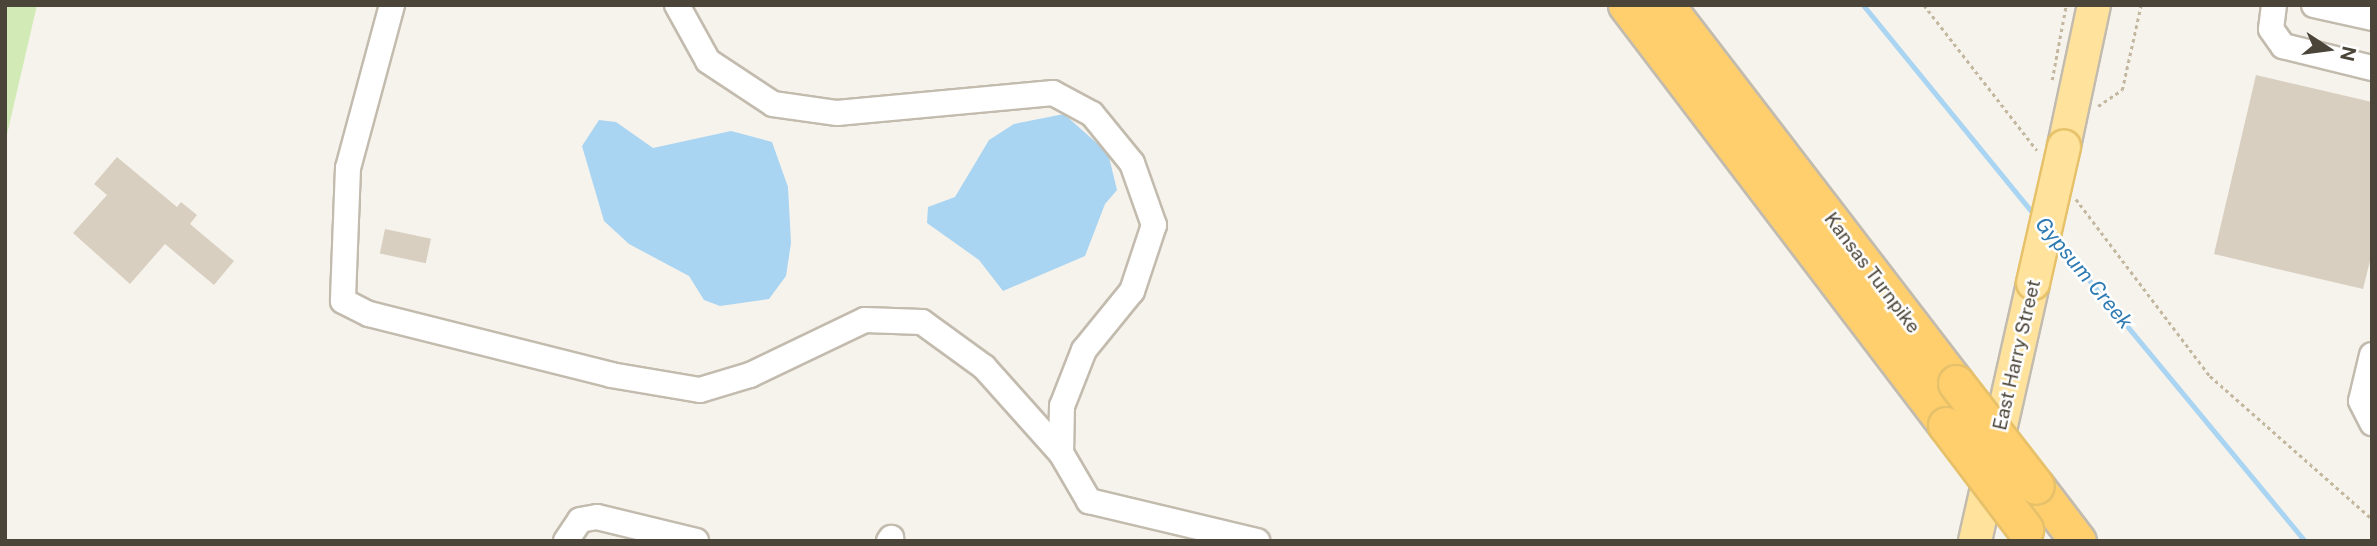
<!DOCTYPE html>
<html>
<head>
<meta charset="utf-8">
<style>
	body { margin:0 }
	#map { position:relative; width:2377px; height:546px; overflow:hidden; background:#f6f3ec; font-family:"Public Sans",sans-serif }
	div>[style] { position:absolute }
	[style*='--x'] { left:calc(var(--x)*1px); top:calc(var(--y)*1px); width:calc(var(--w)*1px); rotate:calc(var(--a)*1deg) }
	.green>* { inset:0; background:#d2eab5 }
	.water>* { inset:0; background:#a9d4f2 }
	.stream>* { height:5px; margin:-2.5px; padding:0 2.5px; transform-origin:2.5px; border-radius:2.5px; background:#a9d4f2 }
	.building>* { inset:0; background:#d8cfc1; transform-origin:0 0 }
	.path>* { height:2.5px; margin-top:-1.25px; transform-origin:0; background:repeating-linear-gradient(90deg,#c4b79f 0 3.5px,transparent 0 7px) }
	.roads { filter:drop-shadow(2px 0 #c2bbae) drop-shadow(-2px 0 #c2bbae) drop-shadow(0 2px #c2bbae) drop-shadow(0 -2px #c2bbae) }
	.minor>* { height:24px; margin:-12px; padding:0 12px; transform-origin:12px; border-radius:12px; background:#fff }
	.major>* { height:32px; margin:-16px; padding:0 16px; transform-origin:16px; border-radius:16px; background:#ffe39c }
	.highway>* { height:35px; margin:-17.5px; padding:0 17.5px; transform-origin:17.5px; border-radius:17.5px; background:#ffcf6e }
	.bridges { filter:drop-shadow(2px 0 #e6c16a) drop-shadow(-2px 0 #e6c16a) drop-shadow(0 2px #e6c16a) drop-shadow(0 -2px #e6c16a) }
	.major-bridge>* { height:32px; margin:-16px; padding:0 16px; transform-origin:16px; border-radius:16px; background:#ffe39c }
	.highway-bridge>* { height:35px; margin:-17.5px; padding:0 17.5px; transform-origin:17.5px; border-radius:17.5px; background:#ffcf6e }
	span { translate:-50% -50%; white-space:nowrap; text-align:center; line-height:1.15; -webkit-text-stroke:5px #fff; paint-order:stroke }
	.street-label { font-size:19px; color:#4b4439 }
	.water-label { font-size:21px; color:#2e7ab2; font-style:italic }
	.frame { position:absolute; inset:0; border:7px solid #4b4439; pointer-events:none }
	.north { position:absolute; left:2293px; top:14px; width:70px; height:70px; -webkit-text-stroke:5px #fff; paint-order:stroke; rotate:103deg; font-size:19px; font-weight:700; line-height:28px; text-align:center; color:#4b4439 }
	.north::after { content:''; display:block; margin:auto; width:24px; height:32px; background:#4b4439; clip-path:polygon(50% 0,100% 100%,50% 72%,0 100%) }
</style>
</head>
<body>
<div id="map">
	<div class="green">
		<div style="clip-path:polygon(5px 5px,37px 5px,5px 143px)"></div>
	</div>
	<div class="water">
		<div style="clip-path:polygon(1064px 114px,1108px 153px,1117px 190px,1105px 204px,1085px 256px,1003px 291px,979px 260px,927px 223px,928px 207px,955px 197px,989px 140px,1014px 124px)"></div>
		<div style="clip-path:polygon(599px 120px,616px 122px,653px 148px,731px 131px,772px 142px,788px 187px,791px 243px,786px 276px,769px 299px,720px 306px,704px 300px,689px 276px,629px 244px,604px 221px,582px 146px)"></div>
	</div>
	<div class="stream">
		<div style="--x:1863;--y:5;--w:275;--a:50.8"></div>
		<div style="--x:2055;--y:239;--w:392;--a:50.4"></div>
	</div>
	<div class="building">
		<div style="clip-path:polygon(2256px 75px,2372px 102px,2372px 253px,2363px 289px,2214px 254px)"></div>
		<div style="clip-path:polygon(117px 157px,177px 207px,181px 202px,197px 215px,190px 224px,234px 261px,214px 285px,165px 244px,130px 284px,73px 233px,107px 195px,94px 184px)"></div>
		<div style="left:385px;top:229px;width:47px;height:25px;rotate:12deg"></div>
	</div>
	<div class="path">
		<div style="--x:1924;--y:5;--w:184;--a:52.1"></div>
		<div style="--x:2052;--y:80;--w:76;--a:-79.4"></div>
		<div style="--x:2098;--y:106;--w:29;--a:-34"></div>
		<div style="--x:2122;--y:90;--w:87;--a:-77.4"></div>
		<div style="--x:2076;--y:199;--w:222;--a:52.9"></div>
		<div style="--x:2210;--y:376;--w:216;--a:41.4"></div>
	</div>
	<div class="roads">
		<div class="minor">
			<div style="--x:392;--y:5;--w:169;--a:105.1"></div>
			<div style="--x:348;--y:168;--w:133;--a:92.2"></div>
			<div style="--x:343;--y:301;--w:29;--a:27"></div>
			<div style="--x:369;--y:314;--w:250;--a:14.1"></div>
			<div style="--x:611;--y:375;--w:90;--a:9.6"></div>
			<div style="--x:700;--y:390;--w:52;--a:-16.7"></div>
			<div style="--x:750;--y:375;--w:127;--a:-25.6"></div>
			<div style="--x:865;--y:320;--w:57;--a:2"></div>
			<div style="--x:922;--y:322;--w:77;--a:36"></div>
			<div style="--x:984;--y:367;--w:115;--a:48.2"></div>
			<div style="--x:1061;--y:453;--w:56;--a:59.7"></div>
			<div style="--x:1089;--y:501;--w:173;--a:13.4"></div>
			<div style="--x:677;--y:5;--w:64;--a:61"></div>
			<div style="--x:708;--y:61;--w:78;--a:33.5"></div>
			<div style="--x:773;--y:104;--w:65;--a:8"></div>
			<div style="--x:837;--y:113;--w:217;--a:-5.3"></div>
			<div style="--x:1053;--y:93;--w:44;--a:28.3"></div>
			<div style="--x:1092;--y:114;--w:63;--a:50.8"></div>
			<div style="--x:1132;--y:163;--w:66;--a:70.5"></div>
			<div style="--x:1154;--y:225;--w:70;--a:108.4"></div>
			<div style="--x:1132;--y:291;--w:76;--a:129.1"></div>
			<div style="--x:1084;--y:350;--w:60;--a:111.4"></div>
			<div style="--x:1062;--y:406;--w:47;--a:91.2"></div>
			<div style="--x:2274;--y:5;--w:24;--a:97"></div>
			<div style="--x:2271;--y:29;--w:21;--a:55"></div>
			<div style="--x:2283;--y:46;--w:92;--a:13.9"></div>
			<div style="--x:2314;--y:5;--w:59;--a:12.6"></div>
			<div style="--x:2372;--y:355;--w:47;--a:103.4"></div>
			<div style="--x:2361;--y:401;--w:25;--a:63"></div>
			<div style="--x:566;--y:541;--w:25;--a:-56"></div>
			<div style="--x:580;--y:520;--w:17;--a:-10"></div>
			<div style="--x:597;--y:517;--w:102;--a:13.6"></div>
			<div style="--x:889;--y:541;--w:4;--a:-56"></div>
		</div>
		<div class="major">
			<div style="--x:2064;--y:146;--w:144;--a:-78"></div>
			<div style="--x:1975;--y:541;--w:264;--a:-77.3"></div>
		</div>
		<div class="highway">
			<div style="--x:1626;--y:5;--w:528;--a:52.7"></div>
			<div style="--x:1666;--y:5;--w:476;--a:52.5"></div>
			<div style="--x:2036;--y:486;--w:69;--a:52.6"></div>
		</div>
	</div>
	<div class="bridges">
		<div class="major-bridge">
			<div style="--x:2033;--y:283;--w:140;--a:-77.2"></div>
		</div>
		<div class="highway-bridge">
			<div style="--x:1956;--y:383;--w:130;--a:52.2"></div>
			<div style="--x:1946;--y:425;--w:131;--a:52.8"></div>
		</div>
	</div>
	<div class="street-label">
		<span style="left:1872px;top:273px;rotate:53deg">Kansas Turnpike</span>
		<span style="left:2017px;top:355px;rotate:-77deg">East Harry Street</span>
	</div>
	<div class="water-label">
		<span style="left:2084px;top:273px;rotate:50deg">Gypsum Creek</span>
	</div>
	<div class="frame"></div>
	<div class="north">N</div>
</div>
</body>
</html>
